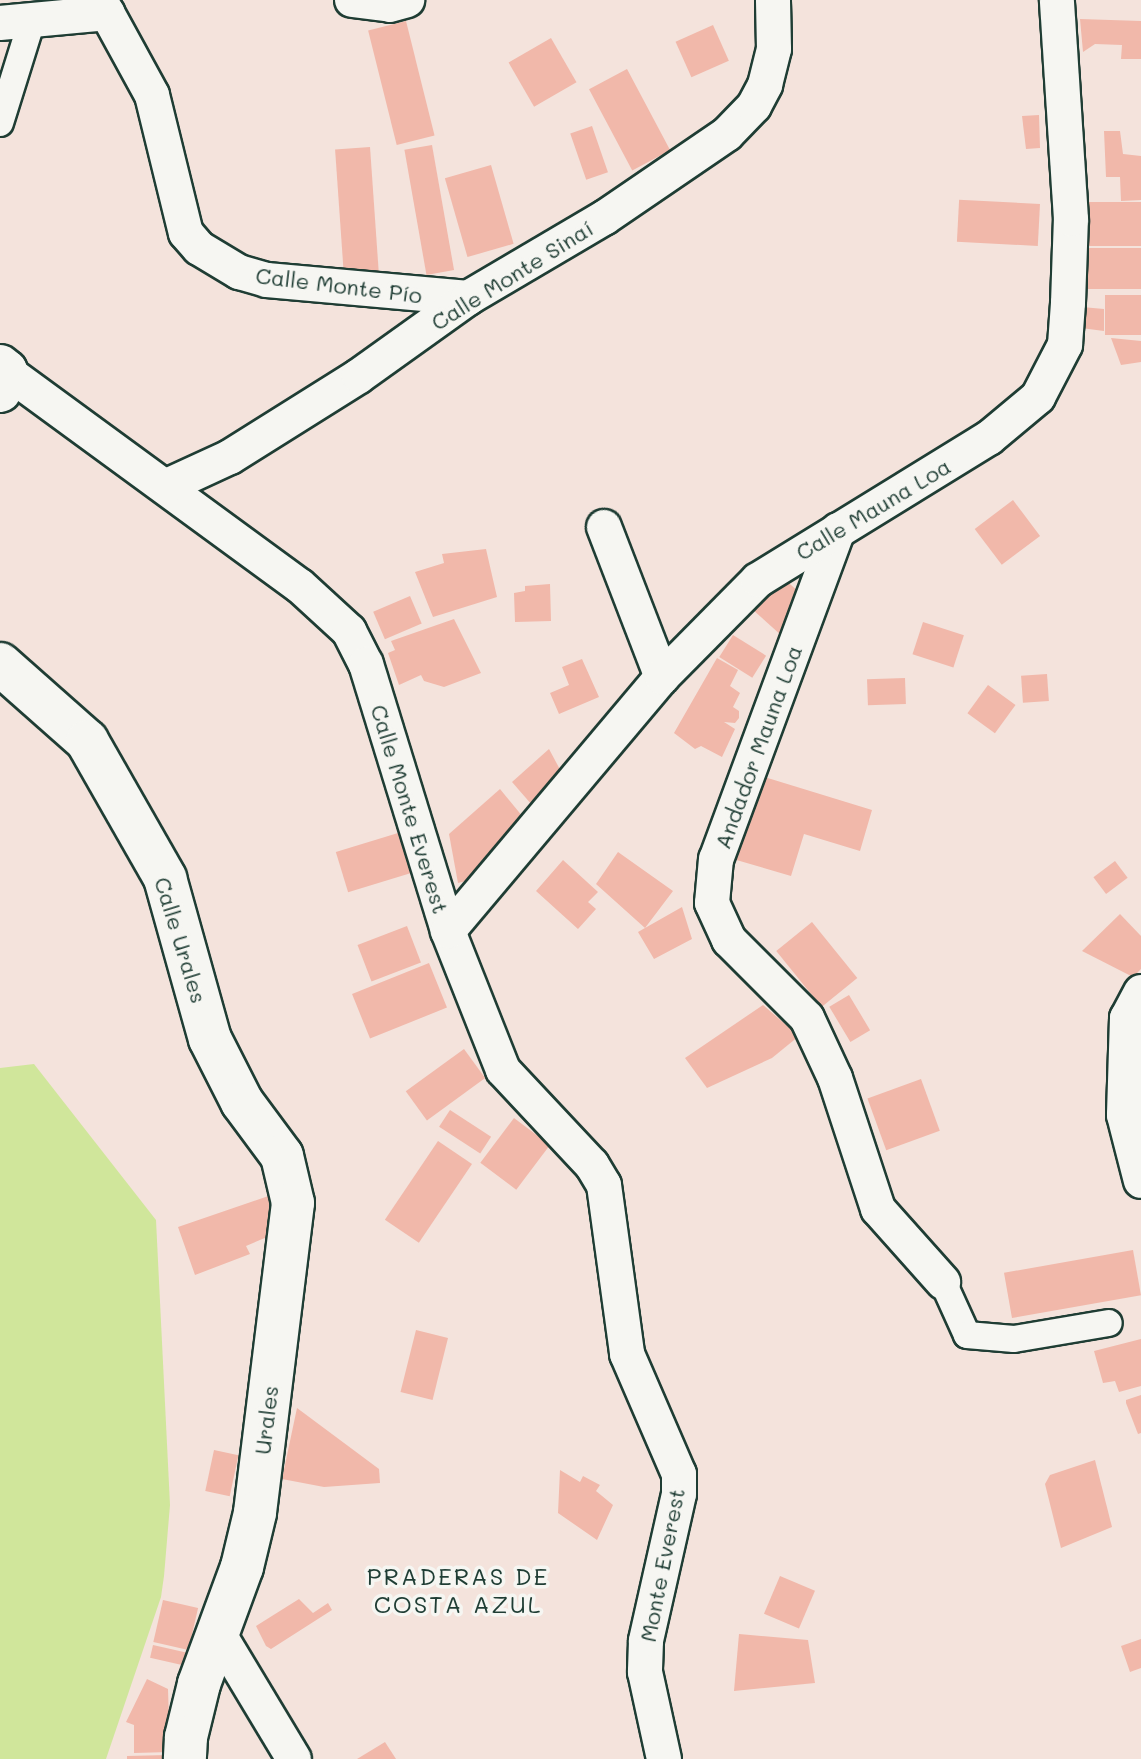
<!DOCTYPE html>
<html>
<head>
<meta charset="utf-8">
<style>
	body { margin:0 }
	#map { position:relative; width:1141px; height:1759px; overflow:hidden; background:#f4e3dc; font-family:Mali,sans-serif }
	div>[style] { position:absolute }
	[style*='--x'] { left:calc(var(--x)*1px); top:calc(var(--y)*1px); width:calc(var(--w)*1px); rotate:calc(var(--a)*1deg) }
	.green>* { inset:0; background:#d0e69b }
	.building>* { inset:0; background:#f1b8aa; transform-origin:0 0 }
	.roads { filter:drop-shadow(2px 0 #1f3d34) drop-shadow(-2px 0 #1f3d34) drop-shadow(0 2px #1f3d34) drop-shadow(0 -2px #1f3d34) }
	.pedestrian>* { height:26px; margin:-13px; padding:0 13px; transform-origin:13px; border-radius:13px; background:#f6f6f2 }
	.minor>* { height:34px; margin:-17px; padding:0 17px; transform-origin:17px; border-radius:17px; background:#f6f6f2 }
	.tertiary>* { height:42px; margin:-21px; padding:0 21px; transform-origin:21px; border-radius:21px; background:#f6f6f2 }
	span { translate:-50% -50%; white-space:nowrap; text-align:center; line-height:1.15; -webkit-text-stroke:7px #f6f6f2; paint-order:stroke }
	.street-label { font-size:22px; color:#1f3d34 }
	.neighbourhood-label { font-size:24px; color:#1f3d34; letter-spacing:2px }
</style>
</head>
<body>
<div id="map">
	<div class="green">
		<div style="clip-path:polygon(34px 1064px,156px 1220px,170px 1505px,164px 1576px,161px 1597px,106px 1759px,0 1759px,0 1068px)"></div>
	</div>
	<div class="building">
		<div style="clip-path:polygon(1080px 19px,1141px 21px,1141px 59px,1121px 59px,1122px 45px,1095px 44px,1083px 52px)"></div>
		<div style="left:406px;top:21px;width:118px;height:39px;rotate:76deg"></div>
		<div style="left:713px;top:25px;width:39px;height:41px;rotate:66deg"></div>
		<div style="left:551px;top:38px;width:51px;height:49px;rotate:60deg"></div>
		<div style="left:627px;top:69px;width:92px;height:43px;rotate:62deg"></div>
		<div style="clip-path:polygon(1039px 115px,1040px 148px,1026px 149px,1022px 116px)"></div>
		<div style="left:592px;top:126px;width:49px;height:23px;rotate:71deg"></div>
		<div style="clip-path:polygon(1104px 131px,1120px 131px,1123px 154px,1141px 156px,1141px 200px,1121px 201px,1120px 177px,1106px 177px)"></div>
		<div style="left:432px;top:145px;width:127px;height:28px;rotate:80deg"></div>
		<div style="left:370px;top:147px;width:126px;height:35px;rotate:86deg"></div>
		<div style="left:491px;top:165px;width:82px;height:48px;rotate:74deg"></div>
		<div style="left:1084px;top:202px;width:57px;height:44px"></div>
		<div style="left:1040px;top:204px;width:42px;height:81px;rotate:93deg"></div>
		<div style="left:1141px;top:248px;width:41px;height:57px;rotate:90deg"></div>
		<div style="left:1141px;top:295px;width:40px;height:36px;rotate:90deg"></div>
		<div style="clip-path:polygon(1082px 307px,1104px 309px,1104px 331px,1081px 328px)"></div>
		<div style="clip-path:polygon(1111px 338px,1141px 341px,1141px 362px,1121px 365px)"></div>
		<div style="left:1013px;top:500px;width:45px;height:48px;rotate:53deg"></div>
		<div style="clip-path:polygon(486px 549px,497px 597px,433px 617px,415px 572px,444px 563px,442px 554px)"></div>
		<div style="clip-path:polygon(782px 577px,800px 593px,782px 636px,752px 609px)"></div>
		<div style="clip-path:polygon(550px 584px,551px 621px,515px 622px,514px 593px,525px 591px,525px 586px)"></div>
		<div style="left:410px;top:596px;width:30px;height:40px;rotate:67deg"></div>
		<div style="clip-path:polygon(454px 619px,481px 673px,444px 687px,424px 681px,421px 675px,399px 685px,388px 653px,395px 650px,391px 641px)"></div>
		<div style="left:923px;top:622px;width:43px;height:34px;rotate:18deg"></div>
		<div style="left:733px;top:635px;width:39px;height:26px;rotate:32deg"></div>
		<div style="clip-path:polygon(717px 658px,738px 670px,730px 686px,740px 693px,733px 707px,739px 711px,739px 718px,735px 723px,724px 722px,735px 729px,722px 757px,701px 746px,695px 749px,674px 733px)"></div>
		<div style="clip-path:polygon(582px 659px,599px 697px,559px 714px,550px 693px,569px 685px,562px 667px)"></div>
		<div style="left:1047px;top:674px;width:27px;height:26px;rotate:86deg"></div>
		<div style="left:905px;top:678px;width:26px;height:38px;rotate:88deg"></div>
		<div style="left:988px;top:685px;width:34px;height:35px;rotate:36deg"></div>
		<div style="clip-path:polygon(549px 749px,564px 777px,532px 805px,512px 782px)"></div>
		<div style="clip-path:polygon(758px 775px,872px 810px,860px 851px,804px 834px,791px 876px,733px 859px)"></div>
		<div style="clip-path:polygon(500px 789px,523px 817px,466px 881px,458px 883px,449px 834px)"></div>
		<div style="left:398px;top:833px;width:42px;height:65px;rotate:73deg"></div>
		<div style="clip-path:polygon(618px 852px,673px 891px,645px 928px,682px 907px,692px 939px,654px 959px,638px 932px,645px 928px,596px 884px)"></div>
		<div style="clip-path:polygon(563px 860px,598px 892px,588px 902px,596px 909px,578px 929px,536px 891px)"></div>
		<div style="left:1115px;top:861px;width:21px;height:27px;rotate:53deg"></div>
		<div style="clip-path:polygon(1120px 914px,1141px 936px,1141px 969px,1133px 977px,1082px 951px)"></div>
		<div style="left:812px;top:922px;width:72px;height:46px;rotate:51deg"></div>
		<div style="left:407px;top:926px;width:39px;height:53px;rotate:69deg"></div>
		<div style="left:429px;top:963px;width:48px;height:83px;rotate:68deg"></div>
		<div style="left:849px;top:995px;width:41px;height:23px;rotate:59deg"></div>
		<div style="clip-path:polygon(763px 1005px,799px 1036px,772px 1058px,707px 1088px,685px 1058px)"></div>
		<div style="left:464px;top:1049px;width:36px;height:72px;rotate:54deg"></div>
		<div style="left:921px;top:1079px;width:55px;height:57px;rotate:70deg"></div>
		<div style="left:450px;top:1110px;width:49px;height:20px;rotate:33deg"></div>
		<div style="left:514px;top:1118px;width:45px;height:56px;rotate:37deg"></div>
		<div style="left:438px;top:1141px;width:41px;height:95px;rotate:34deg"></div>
		<div style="clip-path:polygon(280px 1192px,279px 1232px,246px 1246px,250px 1254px,195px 1275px,178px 1227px)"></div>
		<div style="left:1133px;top:1250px;width:46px;height:131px;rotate:80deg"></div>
		<div style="left:416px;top:1330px;width:33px;height:64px;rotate:14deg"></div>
		<div style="clip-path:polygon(1141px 1339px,1141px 1386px,1119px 1392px,1115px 1381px,1103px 1383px,1094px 1351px)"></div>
		<div style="clip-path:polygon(1141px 1395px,1141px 1433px,1138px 1434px,1126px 1403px,1126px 1400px)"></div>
		<div style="clip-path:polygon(297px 1408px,379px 1469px,380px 1483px,324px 1487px,282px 1479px)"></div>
		<div style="left:214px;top:1450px;width:25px;height:42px;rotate:12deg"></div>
		<div style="clip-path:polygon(1095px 1460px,1112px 1527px,1061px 1548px,1045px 1484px,1050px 1475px)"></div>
		<div style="clip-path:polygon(560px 1470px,580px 1482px,583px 1476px,600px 1485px,596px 1491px,613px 1505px,597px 1540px,558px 1513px)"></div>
		<div style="left:780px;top:1576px;width:38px;height:41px;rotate:23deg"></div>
		<div style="clip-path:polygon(299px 1599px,313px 1613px,328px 1603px,332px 1610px,271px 1649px,266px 1646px,256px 1626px)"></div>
		<div style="left:163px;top:1600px;width:36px;height:43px;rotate:13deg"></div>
		<div style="clip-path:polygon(739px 1634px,808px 1640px,815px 1683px,734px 1691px)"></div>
		<div style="clip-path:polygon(1141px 1639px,1141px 1668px,1130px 1672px,1121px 1646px)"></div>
		<div style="left:153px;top:1645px;width:35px;height:13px;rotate:13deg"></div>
		<div style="clip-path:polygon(147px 1679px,168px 1689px,170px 1752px,134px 1753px,134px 1725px,126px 1722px)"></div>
		<div style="clip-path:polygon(385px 1742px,396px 1759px,357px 1759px)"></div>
		<div style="clip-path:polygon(168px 1755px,169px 1759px,127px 1759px,127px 1756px)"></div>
	</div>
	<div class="roads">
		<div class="pedestrian">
			<div style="--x:0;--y:123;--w:108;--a:-72.7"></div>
			<div style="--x:943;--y:1282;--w:58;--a:65.6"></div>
			<div style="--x:967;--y:1335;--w:47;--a:4.9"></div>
			<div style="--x:1014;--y:1339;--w:96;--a:-9.6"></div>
		</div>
		<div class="minor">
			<div style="--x:100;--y:0;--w:108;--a:61.3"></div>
			<div style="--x:152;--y:95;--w:142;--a:76.2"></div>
			<div style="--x:186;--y:233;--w:20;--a:49"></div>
			<div style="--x:199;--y:248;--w:47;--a:31"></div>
			<div style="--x:239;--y:272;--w:29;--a:16"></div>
			<div style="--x:267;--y:280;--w:202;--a:5.1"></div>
			<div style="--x:352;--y:0;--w:38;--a:7"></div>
			<div style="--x:390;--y:5;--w:18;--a:-16"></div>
			<div style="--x:0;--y:23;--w:108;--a:-5.3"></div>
			<div style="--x:6;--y:371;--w:364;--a:36.2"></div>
			<div style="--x:300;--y:586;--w:67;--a:42.6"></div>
			<div style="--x:349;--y:631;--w:37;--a:63"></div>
			<div style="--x:366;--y:664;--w:279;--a:72.9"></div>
			<div style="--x:448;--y:931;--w:149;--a:68.4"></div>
			<div style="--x:503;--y:1070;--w:130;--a:46.9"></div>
			<div style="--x:592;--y:1165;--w:23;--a:59"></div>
			<div style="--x:604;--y:1185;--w:171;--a:82.2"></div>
			<div style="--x:627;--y:1354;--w:131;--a:66.6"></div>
			<div style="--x:679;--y:1474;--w:20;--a:90"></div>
			<div style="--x:679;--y:1494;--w:151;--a:102.7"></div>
			<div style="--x:646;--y:1641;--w:31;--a:92"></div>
			<div style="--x:645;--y:1672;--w:89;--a:77.7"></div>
			<div style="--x:167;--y:486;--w:69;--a:-24.7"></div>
			<div style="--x:230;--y:457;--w:152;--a:-32.1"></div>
			<div style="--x:359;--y:376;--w:134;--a:-35.6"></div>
			<div style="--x:468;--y:298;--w:158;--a:-30.5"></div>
			<div style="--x:604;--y:218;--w:149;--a:-34.3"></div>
			<div style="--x:727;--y:134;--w:39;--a:-46"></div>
			<div style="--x:754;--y:106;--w:24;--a:-62"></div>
			<div style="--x:765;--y:85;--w:37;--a:-76"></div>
			<div style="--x:774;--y:49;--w:49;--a:-91.2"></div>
			<div style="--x:604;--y:527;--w:161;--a:68.9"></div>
			<div style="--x:838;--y:530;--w:351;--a:110.3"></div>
			<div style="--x:716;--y:859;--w:44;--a:95.2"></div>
			<div style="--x:712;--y:903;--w:41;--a:65.3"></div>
			<div style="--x:729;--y:940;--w:110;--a:45"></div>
			<div style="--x:807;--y:1018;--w:66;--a:65"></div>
			<div style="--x:835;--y:1078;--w:138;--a:71.8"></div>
			<div style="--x:878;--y:1209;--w:98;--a:48.3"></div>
			<div style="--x:448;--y:931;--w:332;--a:-49.9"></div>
			<div style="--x:662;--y:677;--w:136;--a:-45.3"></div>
			<div style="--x:758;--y:580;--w:271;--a:-31.6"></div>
			<div style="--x:989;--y:438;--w:64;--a:-39.9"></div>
			<div style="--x:1038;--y:397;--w:59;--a:-62.6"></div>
			<div style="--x:1065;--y:345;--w:42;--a:-85.9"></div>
			<div style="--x:1068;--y:303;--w:84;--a:-88"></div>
			<div style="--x:1071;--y:219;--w:219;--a:-93.7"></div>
			<div style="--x:1141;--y:992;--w:30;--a:118"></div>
			<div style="--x:1127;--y:1018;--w:97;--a:91.8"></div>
			<div style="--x:1124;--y:1115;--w:68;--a:75.6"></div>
			<div style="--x:217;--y:1631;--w:149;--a:59"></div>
		</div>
		<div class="tertiary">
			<div style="--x:0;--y:366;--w:8;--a:40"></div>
			<div style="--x:6;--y:371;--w:21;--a:107"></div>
			<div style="--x:0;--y:664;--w:116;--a:41.5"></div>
			<div style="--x:87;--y:741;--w:158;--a:60.3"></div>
			<div style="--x:165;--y:878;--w:167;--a:74.4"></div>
			<div style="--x:210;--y:1039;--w:71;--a:63.1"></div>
			<div style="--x:242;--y:1102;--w:67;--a:53.5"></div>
			<div style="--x:282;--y:1156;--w:48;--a:76.8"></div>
			<div style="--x:293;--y:1203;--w:312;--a:97"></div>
			<div style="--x:255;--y:1513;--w:56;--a:103.5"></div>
			<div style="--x:242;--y:1567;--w:125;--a:110.2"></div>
			<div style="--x:199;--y:1684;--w:55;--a:103.8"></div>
			<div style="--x:186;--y:1737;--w:22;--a:93"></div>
		</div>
	</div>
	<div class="street-label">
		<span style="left:512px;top:275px;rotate:-32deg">Calle Monte Sinaí</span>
		<span style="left:339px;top:285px;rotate:7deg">Calle Monte Pío</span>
		<span style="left:873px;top:509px;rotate:-31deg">Calle Mauna Loa</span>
		<span style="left:758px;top:747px;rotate:-70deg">Andador Mauna Loa</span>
		<span style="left:410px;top:809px;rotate:73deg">Calle Monte Everest</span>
		<span style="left:181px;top:940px;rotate:73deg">Calle Urales</span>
		<span style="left:266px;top:1420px;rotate:-83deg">Urales</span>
		<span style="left:662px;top:1565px;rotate:-79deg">Monte Everest</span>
	</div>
	<div class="neighbourhood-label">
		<span style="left:458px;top:1590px">PRADERAS DE<br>COSTA AZUL</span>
	</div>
</div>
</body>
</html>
